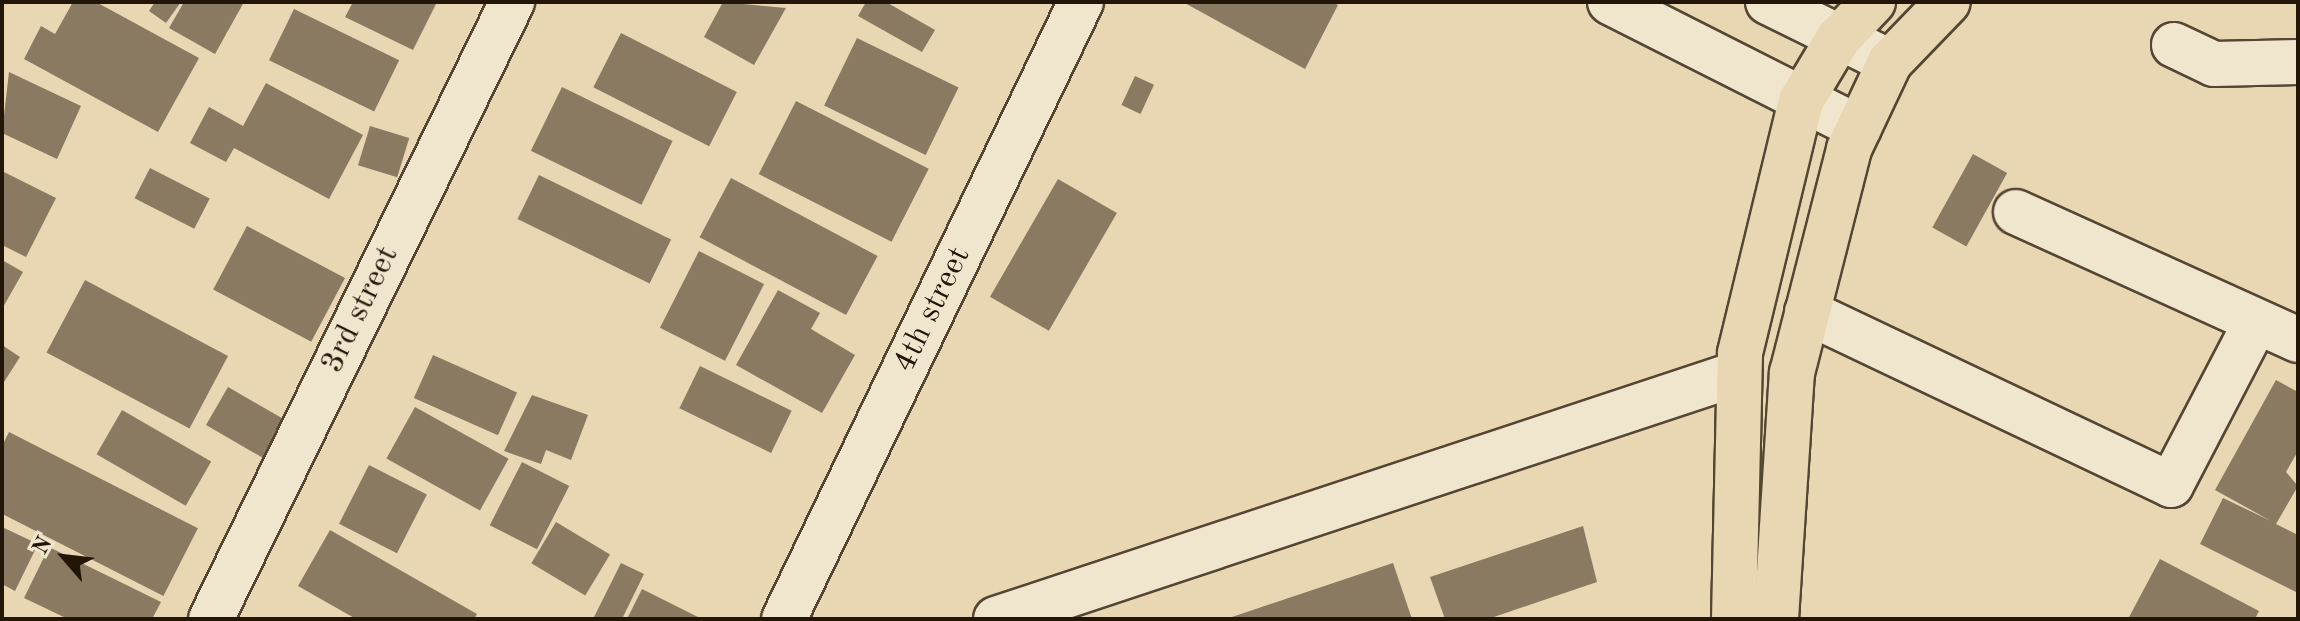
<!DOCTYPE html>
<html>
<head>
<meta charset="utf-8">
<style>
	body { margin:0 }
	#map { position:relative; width:2300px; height:621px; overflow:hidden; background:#e8d7b2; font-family:"Old Standard TT",serif }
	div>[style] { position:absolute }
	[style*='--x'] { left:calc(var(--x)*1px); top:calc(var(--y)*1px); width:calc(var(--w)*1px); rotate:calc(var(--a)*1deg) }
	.building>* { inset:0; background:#8a7a61; transform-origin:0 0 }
	.roads { filter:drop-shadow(2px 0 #554633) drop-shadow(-2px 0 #554633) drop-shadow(0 2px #554633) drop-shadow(0 -2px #554633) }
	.street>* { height:44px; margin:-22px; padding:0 22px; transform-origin:22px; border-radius:22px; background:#f0e5cd }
	.secondary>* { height:44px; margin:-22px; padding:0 22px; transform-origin:22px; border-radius:22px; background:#f0e5cd }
	.primary>* { height:44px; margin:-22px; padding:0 22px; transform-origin:22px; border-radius:22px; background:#e8d7b2 }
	span { translate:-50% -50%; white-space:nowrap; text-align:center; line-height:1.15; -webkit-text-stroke:6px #f0e5cd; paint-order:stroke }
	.street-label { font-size:32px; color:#241509 }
	.frame { position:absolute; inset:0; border:4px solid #241509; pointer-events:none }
	.north { position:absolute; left:24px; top:517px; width:80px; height:80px; -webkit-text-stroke:6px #f0e5cd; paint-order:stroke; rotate:298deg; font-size:22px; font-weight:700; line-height:32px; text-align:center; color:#241509 }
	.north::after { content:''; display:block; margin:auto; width:28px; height:36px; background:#241509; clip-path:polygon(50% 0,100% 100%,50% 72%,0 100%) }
</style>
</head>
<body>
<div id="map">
	<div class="building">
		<div style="clip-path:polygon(73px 2px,96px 2px,199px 58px,158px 132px,24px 59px,41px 26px,55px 34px)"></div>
		<div style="clip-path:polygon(155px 2px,181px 2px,166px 23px,149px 11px)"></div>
		<div style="clip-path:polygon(184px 2px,244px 2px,215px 54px,169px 28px)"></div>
		<div style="clip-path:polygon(353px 2px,437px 2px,413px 50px,345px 17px)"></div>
		<div style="clip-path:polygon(723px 2px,786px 8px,754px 65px,704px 37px)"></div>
		<div style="clip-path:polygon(866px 2px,886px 2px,935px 30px,922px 52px,858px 16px)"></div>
		<div style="clip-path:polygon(1183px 2px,1331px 2px,1338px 5px,1305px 69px)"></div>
		<div style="left:294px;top:9px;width:117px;height:57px;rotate:26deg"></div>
		<div style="left:621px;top:33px;width:130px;height:61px;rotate:27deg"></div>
		<div style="left:857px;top:38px;width:113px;height:75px;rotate:26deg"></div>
		<div style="clip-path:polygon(9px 72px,81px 106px,57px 159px,2px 133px)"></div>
		<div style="left:1135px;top:76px;width:21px;height:32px;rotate:25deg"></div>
		<div style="clip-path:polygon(266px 83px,363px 135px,329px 199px,234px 148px,226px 162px,190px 143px,209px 107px,243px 126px)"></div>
		<div style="left:562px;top:87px;width:123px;height:71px;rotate:26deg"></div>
		<div style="left:796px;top:101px;width:149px;height:82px;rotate:27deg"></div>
		<div style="left:370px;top:126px;width:41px;height:41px;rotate:17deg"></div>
		<div style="left:1973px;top:154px;width:39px;height:84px;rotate:29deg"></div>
		<div style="left:150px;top:168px;width:67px;height:34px;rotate:27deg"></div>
		<div style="clip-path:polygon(2px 171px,56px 198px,26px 257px,2px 245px)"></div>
		<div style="left:539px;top:175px;width:147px;height:49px;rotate:26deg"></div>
		<div style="left:731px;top:178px;width:166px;height:67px;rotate:28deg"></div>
		<div style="left:1058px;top:179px;width:68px;height:136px;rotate:30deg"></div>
		<div style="left:247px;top:226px;width:111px;height:72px;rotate:28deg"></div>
		<div style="left:699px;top:251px;width:73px;height:86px;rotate:27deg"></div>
		<div style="clip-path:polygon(2px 260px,23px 272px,2px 309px)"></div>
		<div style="left:85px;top:280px;width:162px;height:82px;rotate:28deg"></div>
		<div style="clip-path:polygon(778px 290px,820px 313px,811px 329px,855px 355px,822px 413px,736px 365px)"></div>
		<div style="clip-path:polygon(2px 345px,20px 357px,2px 385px)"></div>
		<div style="left:433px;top:355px;width:92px;height:47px;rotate:24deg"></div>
		<div style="left:700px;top:366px;width:102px;height:47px;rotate:26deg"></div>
		<div style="clip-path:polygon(2276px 380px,2298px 392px,2298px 451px,2286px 472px,2298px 486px,2276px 524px,2298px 535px,2298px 593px,2200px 544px,2223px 498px,2271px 521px,2215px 490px)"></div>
		<div style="left:228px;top:387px;width:66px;height:44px;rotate:30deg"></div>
		<div style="clip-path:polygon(532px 395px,588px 415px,571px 460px,546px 450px,541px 464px,504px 451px)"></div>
		<div style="left:415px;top:407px;width:107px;height:59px;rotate:29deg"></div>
		<div style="left:122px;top:410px;width:103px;height:51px;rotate:30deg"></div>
		<div style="left:9px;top:432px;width:212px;height:76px;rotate:27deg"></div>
		<div style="left:522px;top:462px;width:53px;height:71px;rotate:27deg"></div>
		<div style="left:369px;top:465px;width:65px;height:66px;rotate:27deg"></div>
		<div style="left:556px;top:522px;width:63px;height:48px;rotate:31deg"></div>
		<div style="clip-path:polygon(1583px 526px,1597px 582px,1488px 619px,1445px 619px,1430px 577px)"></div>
		<div style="clip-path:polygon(2px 527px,38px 544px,15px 591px,2px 584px)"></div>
		<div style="clip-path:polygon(330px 530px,477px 614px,474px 619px,356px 619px,298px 586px)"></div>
		<div style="clip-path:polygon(49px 547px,161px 602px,152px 619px,68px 619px,24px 598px)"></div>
		<div style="clip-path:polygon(2160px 559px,2259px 611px,2255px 619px,2128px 619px)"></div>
		<div style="clip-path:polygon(621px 563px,644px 574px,622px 619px,593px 619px)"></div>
		<div style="clip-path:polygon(1393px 563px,1412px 619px,1229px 619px,1229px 618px)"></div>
		<div style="clip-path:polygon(642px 589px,702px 619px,627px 619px)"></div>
	</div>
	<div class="roads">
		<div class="street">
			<div style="--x:2174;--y:45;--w:44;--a:25.4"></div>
			<div style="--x:2214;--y:64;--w:84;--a:-1.4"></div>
			<div style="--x:2016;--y:212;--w:310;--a:24.4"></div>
			<div style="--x:1807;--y:312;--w:403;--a:25.4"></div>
			<div style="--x:2171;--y:485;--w:184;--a:-62.5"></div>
			<div style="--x:211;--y:619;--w:687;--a:-63.99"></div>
			<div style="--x:784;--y:619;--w:685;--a:-64.3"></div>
			<div style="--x:996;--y:619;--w:780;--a:-18.32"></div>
		</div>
		<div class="secondary">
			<div style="--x:1610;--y:2;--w:279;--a:26.8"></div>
			<div style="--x:1768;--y:2;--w:136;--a:26.2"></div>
		</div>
		<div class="primary">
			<div style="--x:1734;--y:619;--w:266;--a:-88.7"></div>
			<div style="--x:1740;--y:353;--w:259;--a:-76.4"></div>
			<div style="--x:1801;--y:101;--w:72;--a:-59.2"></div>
			<div style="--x:1838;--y:39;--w:51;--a:-46.6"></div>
			<div style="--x:1776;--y:619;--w:247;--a:-86.3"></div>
			<div style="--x:1792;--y:373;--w:231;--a:-75.7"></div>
			<div style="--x:1849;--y:149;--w:96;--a:-64.8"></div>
			<div style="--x:1890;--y:62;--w:83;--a:-46"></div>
		</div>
	</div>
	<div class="street-label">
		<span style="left:361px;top:310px;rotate:-64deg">3rd street</span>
		<span style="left:933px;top:310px;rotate:-64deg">4th street</span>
	</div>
	<div class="frame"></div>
	<div class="north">N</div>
</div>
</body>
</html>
